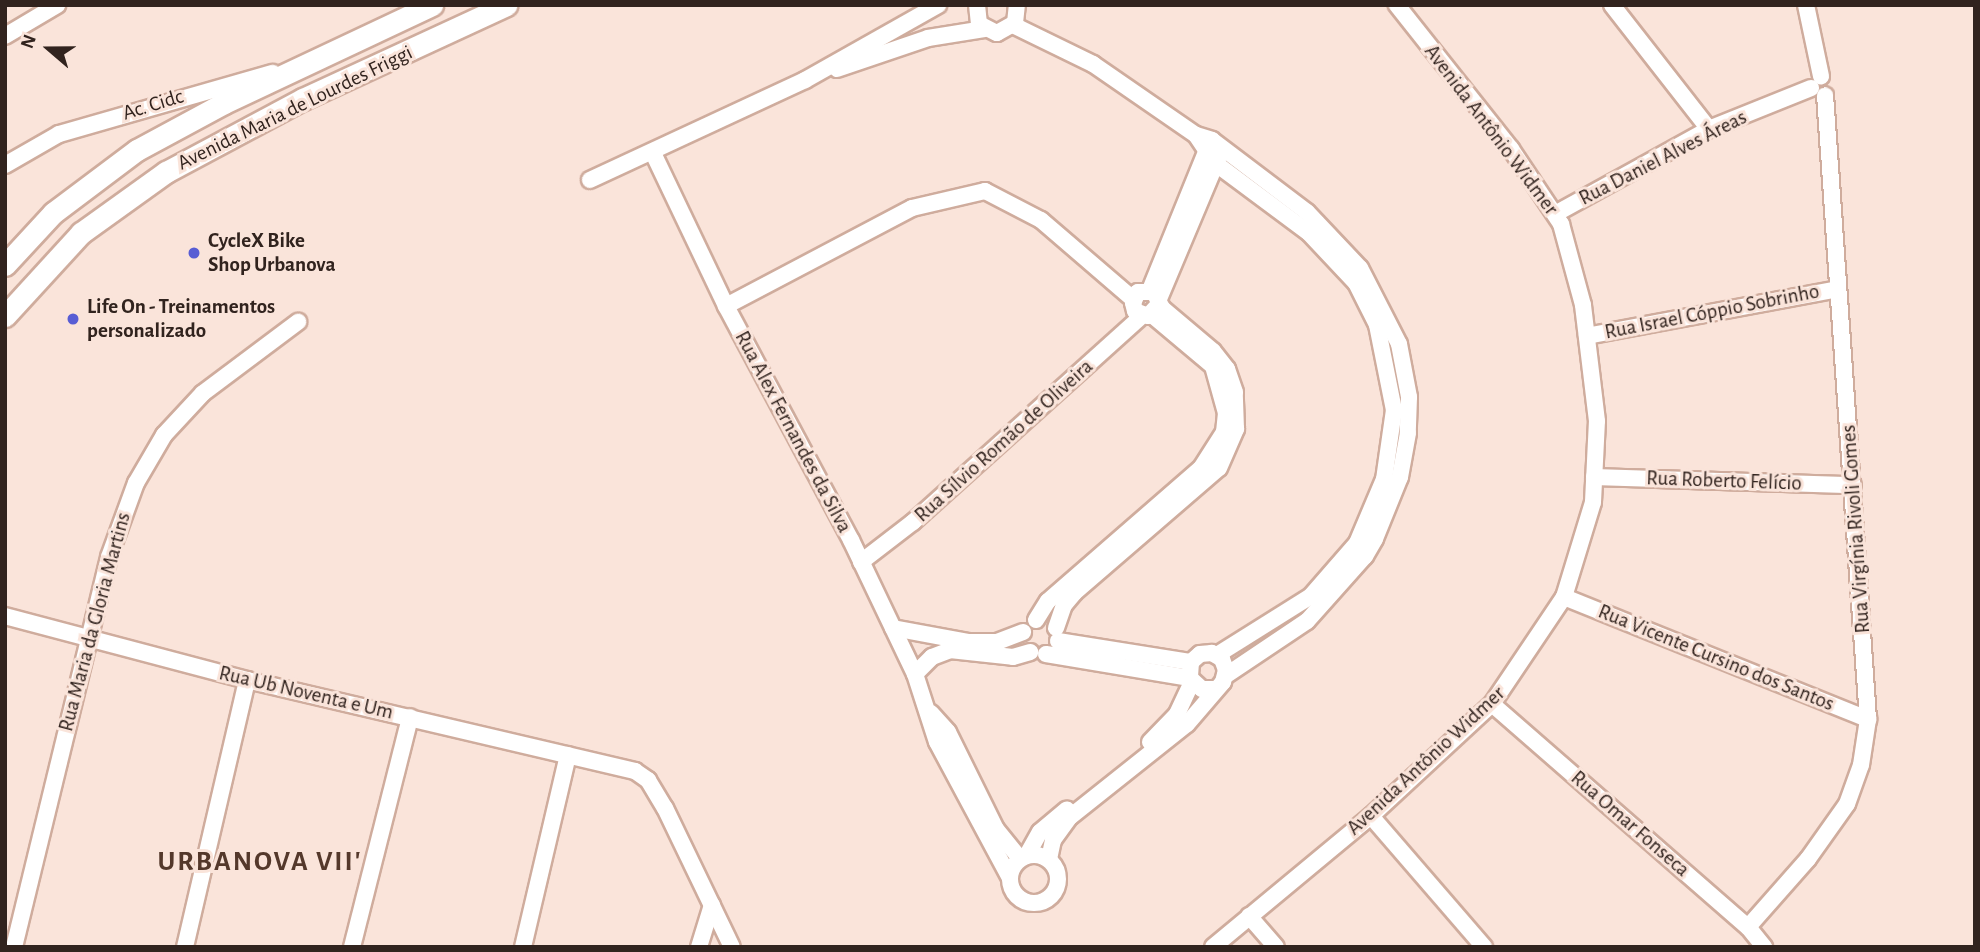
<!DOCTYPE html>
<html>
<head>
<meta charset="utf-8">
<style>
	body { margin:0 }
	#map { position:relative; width:1980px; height:952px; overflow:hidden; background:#fae4da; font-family:"Alegreya Sans",sans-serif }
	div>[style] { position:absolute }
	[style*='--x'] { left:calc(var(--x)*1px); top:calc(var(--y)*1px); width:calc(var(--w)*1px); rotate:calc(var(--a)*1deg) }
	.roads { filter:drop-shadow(2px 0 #cfac9d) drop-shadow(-2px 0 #cfac9d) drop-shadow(0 2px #cfac9d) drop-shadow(0 -2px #cfac9d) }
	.street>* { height:16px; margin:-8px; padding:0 8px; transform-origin:8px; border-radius:8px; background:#fff }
	.street>.ring { margin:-8px; padding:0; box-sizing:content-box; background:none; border:16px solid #fff; border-radius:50% }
	.secondary>* { height:21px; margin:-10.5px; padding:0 10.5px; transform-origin:10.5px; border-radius:10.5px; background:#fff }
	.dots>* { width:19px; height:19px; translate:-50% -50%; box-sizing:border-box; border:4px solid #fae4da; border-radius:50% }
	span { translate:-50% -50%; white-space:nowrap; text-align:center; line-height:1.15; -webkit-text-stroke:6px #fae4da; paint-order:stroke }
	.street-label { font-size:21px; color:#31231e }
	.poi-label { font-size:21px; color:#31231e; font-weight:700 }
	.left { translate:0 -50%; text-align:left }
	.district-label { font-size:28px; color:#54382b; font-weight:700; letter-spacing:2px }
	.frame { position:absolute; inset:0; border:7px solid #31231e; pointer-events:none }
	.north { position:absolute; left:14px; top:14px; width:70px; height:70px; -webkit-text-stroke:5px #fae4da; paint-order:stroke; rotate:290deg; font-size:19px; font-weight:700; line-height:28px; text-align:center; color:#31231e }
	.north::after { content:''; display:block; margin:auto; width:24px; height:32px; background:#31231e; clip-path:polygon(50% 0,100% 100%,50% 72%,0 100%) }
</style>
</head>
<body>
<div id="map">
	<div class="roads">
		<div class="street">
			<div style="--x:977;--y:5;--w:19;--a:84"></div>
			<div style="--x:979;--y:24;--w:20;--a:27"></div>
			<div style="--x:997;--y:33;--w:21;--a:-29"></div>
			<div style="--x:1015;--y:23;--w:18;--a:-84"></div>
			<div style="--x:1612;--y:5;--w:157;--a:52"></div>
			<div style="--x:1806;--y:5;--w:73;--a:78.1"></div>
			<div style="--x:1013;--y:25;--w:89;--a:26"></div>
			<div style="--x:1093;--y:64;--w:125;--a:34.6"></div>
			<div style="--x:1196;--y:135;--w:17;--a:17"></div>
			<div style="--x:1212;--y:140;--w:119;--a:37.2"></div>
			<div style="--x:1307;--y:212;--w:77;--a:46.6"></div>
			<div style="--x:1360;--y:268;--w:85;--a:62.8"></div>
			<div style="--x:1399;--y:344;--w:54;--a:79.3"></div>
			<div style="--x:1409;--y:397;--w:36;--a:92"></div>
			<div style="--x:1408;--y:433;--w:45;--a:100.3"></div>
			<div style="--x:1400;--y:477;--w:67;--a:112"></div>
			<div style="--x:1375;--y:539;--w:20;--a:120"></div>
			<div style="--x:1365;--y:556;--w:87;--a:131.7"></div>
			<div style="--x:1307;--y:621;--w:99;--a:146.1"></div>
			<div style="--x:5;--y:36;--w:61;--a:-30.8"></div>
			<div style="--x:837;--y:69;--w:96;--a:-18.8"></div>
			<div style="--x:928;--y:38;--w:57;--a:-9.1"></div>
			<div style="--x:1196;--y:135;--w:34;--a:56"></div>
			<div style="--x:1215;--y:163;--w:117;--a:36.7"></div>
			<div style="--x:1309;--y:233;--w:69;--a:46.8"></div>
			<div style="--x:1356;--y:283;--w:47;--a:63.4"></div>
			<div style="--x:1377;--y:325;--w:87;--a:78.7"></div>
			<div style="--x:1394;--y:410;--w:70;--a:98.2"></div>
			<div style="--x:1384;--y:479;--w:69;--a:112.9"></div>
			<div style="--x:1357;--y:543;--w:70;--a:131"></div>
			<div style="--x:1311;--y:596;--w:111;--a:147.9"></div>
			<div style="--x:653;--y:153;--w:170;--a:64.5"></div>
			<div style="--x:726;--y:306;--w:265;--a:61.9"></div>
			<div style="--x:851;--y:540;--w:148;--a:64.5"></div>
			<div style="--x:915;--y:674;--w:71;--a:72.1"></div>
			<div style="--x:937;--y:742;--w:154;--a:61.8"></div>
			<div style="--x:5;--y:165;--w:62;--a:-29.9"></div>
			<div style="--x:59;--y:134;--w:222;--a:-16"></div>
			<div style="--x:590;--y:180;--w:237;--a:-24.9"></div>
			<div style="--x:805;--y:80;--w:153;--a:-29.4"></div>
			<div style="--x:1555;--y:214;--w:176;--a:-28.9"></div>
			<div style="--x:1709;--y:129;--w:110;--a:-21.9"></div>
			<div style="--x:1150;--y:290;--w:157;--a:-67.9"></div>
			<div style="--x:1159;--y:299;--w:155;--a:-67.2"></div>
			<div style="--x:726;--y:306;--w:210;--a:-27.8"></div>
			<div style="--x:912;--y:208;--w:75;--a:-13.1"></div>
			<div style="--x:985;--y:191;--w:63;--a:27.4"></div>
			<div style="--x:1041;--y:220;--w:121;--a:40.7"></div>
			<div style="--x:1587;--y:336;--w:254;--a:-10.6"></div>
			<div style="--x:1594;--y:477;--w:259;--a:1.8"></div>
			<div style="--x:861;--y:562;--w:66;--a:-37.6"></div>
			<div style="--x:913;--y:522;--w:309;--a:-42"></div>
			<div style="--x:1564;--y:597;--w:328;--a:21.9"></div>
			<div style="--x:5;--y:616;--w:250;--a:14.8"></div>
			<div style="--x:247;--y:680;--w:399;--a:13.2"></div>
			<div style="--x:635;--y:771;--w:16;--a:35"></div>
			<div style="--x:648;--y:780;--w:33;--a:59"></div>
			<div style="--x:665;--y:808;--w:154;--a:64.3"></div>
			<div style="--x:1036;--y:620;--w:22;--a:-58"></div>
			<div style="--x:1048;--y:601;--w:203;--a:-41"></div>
			<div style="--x:1201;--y:468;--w:43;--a:-57.4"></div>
			<div style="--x:1224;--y:432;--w:19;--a:-84"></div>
			<div style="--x:1226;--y:413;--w:49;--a:-105.5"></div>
			<div style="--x:1213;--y:366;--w:80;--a:-140.1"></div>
			<div style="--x:893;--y:628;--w:76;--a:10.6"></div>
			<div style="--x:968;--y:642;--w:29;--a:0"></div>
			<div style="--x:997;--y:642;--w:28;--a:-21"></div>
			<div style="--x:1056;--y:628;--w:24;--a:-71"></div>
			<div style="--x:1064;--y:605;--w:16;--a:-50"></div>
			<div style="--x:1074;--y:593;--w:191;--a:-40.8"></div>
			<div style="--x:1219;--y:468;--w:43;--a:-66.4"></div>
			<div style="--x:1236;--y:429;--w:37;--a:-92"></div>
			<div style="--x:1235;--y:392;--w:24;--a:-109"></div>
			<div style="--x:1227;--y:369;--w:23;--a:-128"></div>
			<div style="--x:1213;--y:351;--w:67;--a:-139.9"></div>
			<div style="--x:1162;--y:308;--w:18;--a:-117"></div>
			<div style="--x:1154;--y:292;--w:16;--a:180"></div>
			<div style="--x:1138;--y:292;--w:12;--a:114"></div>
			<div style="--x:1133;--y:303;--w:8;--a:76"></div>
			<div style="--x:1135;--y:311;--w:14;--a:21"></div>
			<div style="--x:1148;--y:316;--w:16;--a:-47"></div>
			<div style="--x:1058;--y:641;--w:135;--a:9"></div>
			<div style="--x:1046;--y:654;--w:146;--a:9.5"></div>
			<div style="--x:915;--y:674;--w:24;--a:-45"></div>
			<div style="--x:932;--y:657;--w:19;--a:-21"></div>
			<div style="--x:950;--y:650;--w:63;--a:6.3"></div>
			<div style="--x:1013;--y:657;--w:18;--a:-16"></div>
			<div style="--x:1492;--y:704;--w:340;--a:41.1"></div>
			<div style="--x:1748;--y:927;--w:26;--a:51"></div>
			<div style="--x:931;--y:713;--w:25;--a:48"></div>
			<div style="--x:948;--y:732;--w:108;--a:63.7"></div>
			<div style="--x:996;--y:829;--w:38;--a:51"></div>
			<div style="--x:1150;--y:742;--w:39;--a:-46"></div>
			<div style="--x:1177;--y:714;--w:35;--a:-65"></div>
			<div style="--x:1371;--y:816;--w:173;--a:49.2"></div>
			<div class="ring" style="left:1010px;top:855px;width:32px;height:32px"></div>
			<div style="--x:1027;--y:855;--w:26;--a:-61"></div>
			<div style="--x:1040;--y:832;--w:35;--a:-40"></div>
			<div style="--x:1049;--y:859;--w:19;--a:-78"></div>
			<div style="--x:1053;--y:840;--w:29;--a:-54"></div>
			<div style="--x:1070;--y:817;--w:149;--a:-38.5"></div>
			<div style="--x:1187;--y:724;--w:55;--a:-49.4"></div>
			<div style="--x:1223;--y:682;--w:12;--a:-76"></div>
			<div style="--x:1226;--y:670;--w:12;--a:-110"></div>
			<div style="--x:1222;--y:659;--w:12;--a:-149"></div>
			<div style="--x:1212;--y:653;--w:12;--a:175"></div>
			<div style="--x:1200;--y:654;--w:12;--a:138"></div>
			<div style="--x:1191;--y:662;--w:16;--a:94"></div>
			<div style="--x:1190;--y:678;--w:16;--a:43"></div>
			<div style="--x:1202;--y:689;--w:12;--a:0"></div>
			<div style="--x:1249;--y:916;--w:41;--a:48.9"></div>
			<div style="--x:1748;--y:927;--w:91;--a:-48.6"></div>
			<div style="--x:1808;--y:859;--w:67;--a:-54.7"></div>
			<div style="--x:1847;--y:804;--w:41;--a:-70.3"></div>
			<div style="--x:1861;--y:765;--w:47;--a:-81.3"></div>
			<div style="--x:1868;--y:719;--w:625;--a:-93.94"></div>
			<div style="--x:14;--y:947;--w:401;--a:-76.3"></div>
			<div style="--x:109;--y:557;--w:79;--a:-70"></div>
			<div style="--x:136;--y:483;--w:56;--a:-59.7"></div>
			<div style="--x:164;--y:435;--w:57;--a:-47.1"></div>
			<div style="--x:203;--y:393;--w:119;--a:-36.8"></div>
			<div style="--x:185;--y:947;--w:274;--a:-76.9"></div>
			<div style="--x:352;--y:947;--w:237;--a:-75.8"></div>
			<div style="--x:523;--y:947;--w:197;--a:-76.8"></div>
			<div style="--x:699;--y:947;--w:44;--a:-72.8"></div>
			<div style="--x:1213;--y:947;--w:205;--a:-39.7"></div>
			<div style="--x:1371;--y:816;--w:165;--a:-42.8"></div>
			<div style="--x:1492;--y:704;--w:129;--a:-56.1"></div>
			<div style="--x:1564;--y:597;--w:99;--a:-73"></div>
			<div style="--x:1593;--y:502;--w:81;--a:-87.2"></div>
			<div style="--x:1597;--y:421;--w:117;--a:-96.9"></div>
			<div style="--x:1583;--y:305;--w:84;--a:-105.2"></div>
			<div style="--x:1561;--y:224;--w:90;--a:-123.7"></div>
			<div style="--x:1511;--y:149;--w:184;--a:-128.4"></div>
		</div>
		<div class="secondary">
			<div style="--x:5;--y:265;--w:71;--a:-47.3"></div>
			<div style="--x:53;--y:213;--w:105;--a:-36.9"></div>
			<div style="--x:137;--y:150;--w:99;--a:-28.4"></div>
			<div style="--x:224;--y:103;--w:230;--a:-25.2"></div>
			<div style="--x:5;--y:316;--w:113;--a:-47.5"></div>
			<div style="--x:81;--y:233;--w:105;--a:-35.7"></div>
			<div style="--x:166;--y:172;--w:155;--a:-28.1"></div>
			<div style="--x:303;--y:99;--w:224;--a:-24.8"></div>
		</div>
	</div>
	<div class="dots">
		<div style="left:194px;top:253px;background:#585dd4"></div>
		<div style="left:73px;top:319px;background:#585dd4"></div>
	</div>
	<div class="street-label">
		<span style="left:153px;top:105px;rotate:-17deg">Ac. Cidc</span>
		<span style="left:295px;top:108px;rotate:-26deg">Avenida Maria de Lourdes Friggi</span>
		<span style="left:1491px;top:130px;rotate:53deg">Avenida Antônio Widmer</span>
		<span style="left:1663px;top:158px;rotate:-27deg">Rua Daniel Alves Áreas</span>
		<span style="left:1712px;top:312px;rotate:-11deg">Rua Israel Cóppio Sobrinho</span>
		<span style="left:793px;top:432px;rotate:62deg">Rua Alex Fernandes da Silva</span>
		<span style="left:1004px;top:441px;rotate:-42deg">Rua Sílvio Romão de Oliveira</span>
		<span style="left:1724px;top:481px;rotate:2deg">Rua Roberto Felício</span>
		<span style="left:1856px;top:529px;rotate:-94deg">Rua Virgínia Rivoli Gomes</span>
		<span style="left:95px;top:622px;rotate:-75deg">Rua Maria da Gloria Martins</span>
		<span style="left:1716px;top:658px;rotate:22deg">Rua Vicente Cursino dos Santos</span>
		<span style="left:306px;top:693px;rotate:13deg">Rua Ub Noventa e Um</span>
		<span style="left:1426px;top:761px;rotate:-43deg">Avenida Antônio Widmer</span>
		<span style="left:1630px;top:824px;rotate:41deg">Rua Omar Fonseca</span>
	</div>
	<div class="poi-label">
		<span class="left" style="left:208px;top:253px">CycleX Bike<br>Shop Urbanova</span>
		<span class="left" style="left:87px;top:319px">Life On - Treinamentos<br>personalizado</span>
	</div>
	<div class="district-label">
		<span style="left:260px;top:862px">URBANOVA VII'</span>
	</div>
	<div class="frame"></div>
	<div class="north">N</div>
</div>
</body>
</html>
